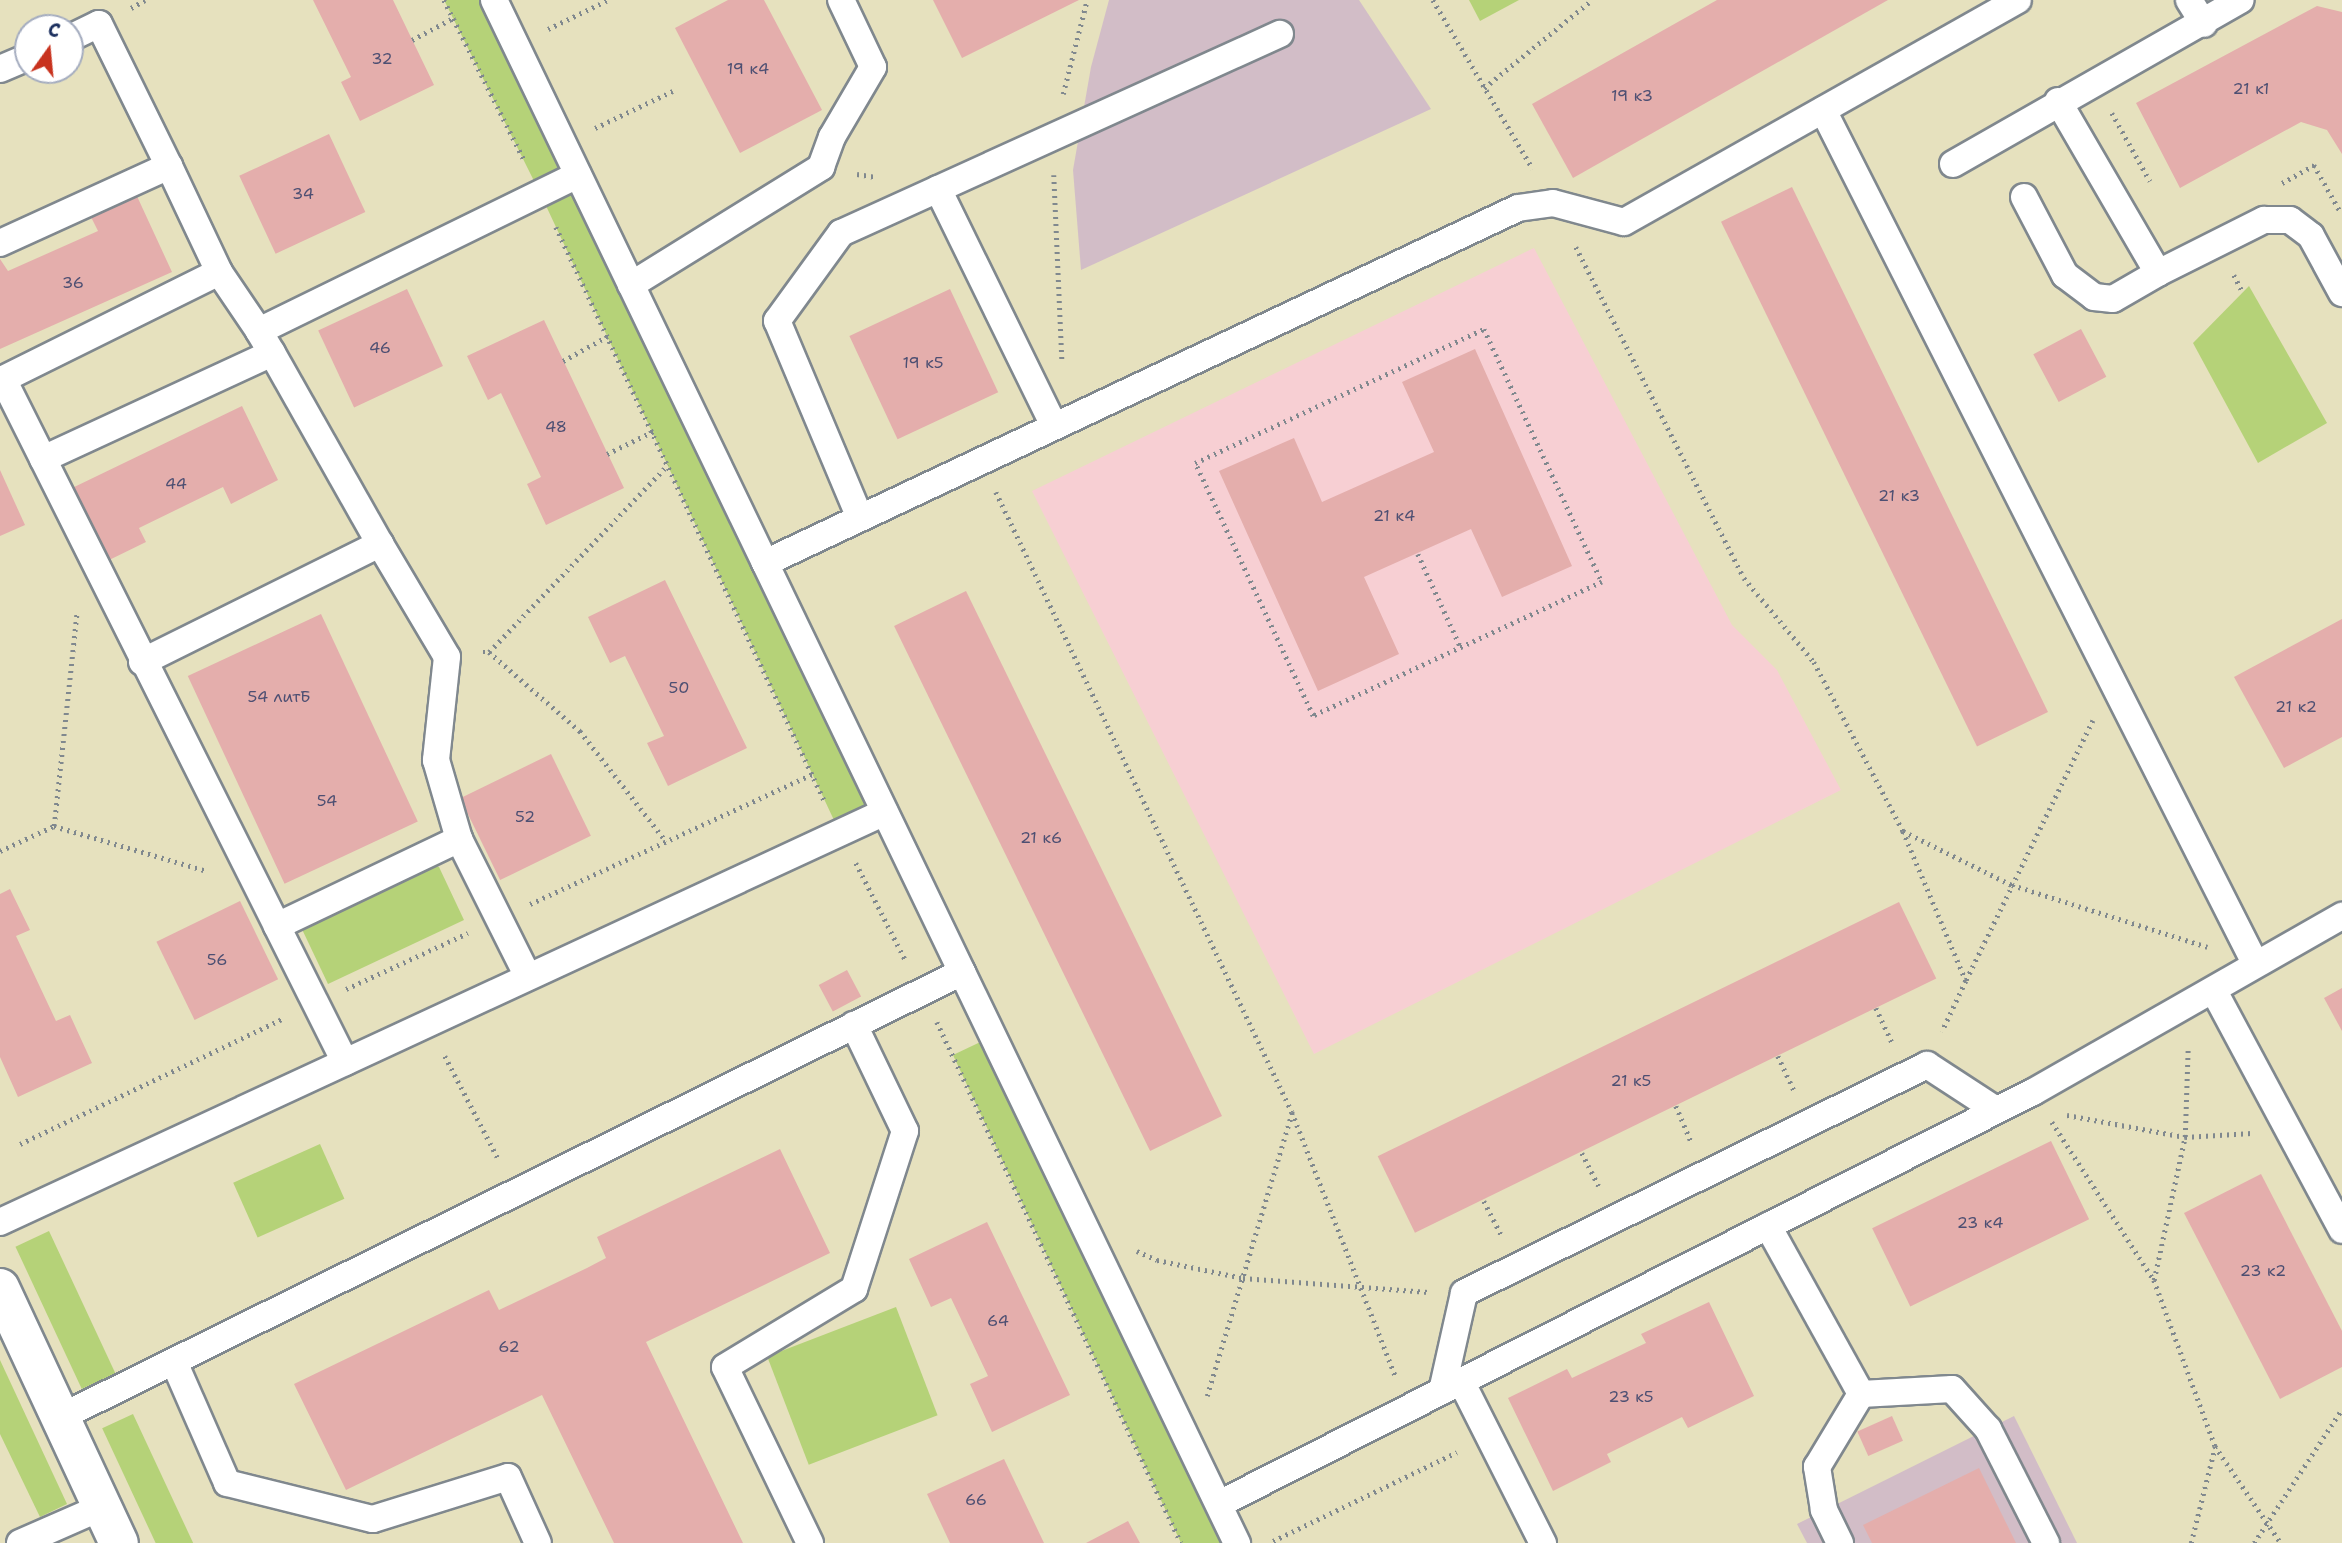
<!DOCTYPE html>
<html>
<head>
<meta charset="utf-8">
<style>
	body { margin:0 }
	#map { position:relative; width:2342px; height:1543px; overflow:hidden; background:#e6e1be; font-family:"Shantell Sans",sans-serif }
	div>[style] { position:absolute }
	[style*='--x'] { left:calc(var(--x)*1px); top:calc(var(--y)*1px); width:calc(var(--w)*1px); rotate:calc(var(--a)*1deg) }
	.built>* { inset:0; background:#f7cfd3 }
	.industrial>* { inset:0; background:#d2bdc7 }
	.green>* { inset:0; background:#b5d278; transform-origin:0 0 }
	.building>* { inset:0; background:#e4aeac; transform-origin:0 0 }
	.path>* { height:4.5px; margin-top:-2.25px; transform-origin:0; background:repeating-linear-gradient(90deg,#80888e 0 2px,transparent 0 7px) }
	.roads { filter:drop-shadow(2px 0 #80888e) drop-shadow(-2px 0 #80888e) drop-shadow(0 2px #80888e) drop-shadow(0 -2px #80888e) }
	.service>* { height:26px; margin:-13px; padding:0 13px; transform-origin:13px; border-radius:13px; background:#fff }
	.minor>* { height:38px; margin:-19px; padding:0 19px; transform-origin:19px; border-radius:19px; background:#fff }
	span { translate:-50% -50%; white-space:nowrap; text-align:center; line-height:1.15; -webkit-text-stroke:7px #fff; paint-order:stroke }
	.number-label { font-size:16px; color:#4d4f72 }
	.number-label span { -webkit-text-stroke-width:0 }
	.north { position:absolute; left:14px; top:14px; width:70px; height:70px; box-sizing:border-box; background:#fff; border:2px solid #a4acbf; border-radius:50%; rotate:15deg; font-size:19px; font-weight:700; line-height:28px; text-align:center; color:#1b2f5e }
	.north::after { content:''; display:block; margin:auto; width:24px; height:32px; background:#c8321e; clip-path:polygon(50% 0,100% 100%,50% 72%,0 100%) }
</style>
</head>
<body>
<div id="map">
	<div class="built">
		<div style="clip-path:polygon(1534px 248px,1732px 625px,1777px 670px,1841px 790px,1314px 1054px,1032px 491px)"></div>
	</div>
	<div class="industrial">
		<div style="clip-path:polygon(1109px 0,1359px 0,1431px 109px,1081px 270px,1073px 170px,1091px 67px)"></div>
		<div style="clip-path:polygon(2014px 1416px,2077px 1543px,1807px 1543px,1797px 1524px)"></div>
	</div>
	<div class="green">
		<div style="clip-path:polygon(444px 0,494px 0,885px 812px,840px 833px,540px 193px)"></div>
		<div style="clip-path:polygon(1469px 0,1519px 0,1480px 21px)"></div>
		<div style="clip-path:polygon(2249px 286px,2327px 423px,2258px 463px,2193px 343px)"></div>
		<div style="clip-path:polygon(431px 864px,439px 867px,464px 920px,328px 984px,300px 925px)"></div>
		<div style="clip-path:polygon(993px 1036px,1237px 1543px,1181px 1543px,953px 1055px)"></div>
		<div style="left:320px;top:1144px;width:60px;height:95px;rotate:66deg"></div>
		<div style="left:49px;top:1231px;width:157px;height:37px;rotate:65deg"></div>
		<div style="left:896px;top:1307px;width:116px;height:138px;rotate:69deg"></div>
		<div style="clip-path:polygon(0 1360px,67px 1504px,40px 1517px,0 1434px)"></div>
		<div style="left:133px;top:1414px;width:143px;height:34px;rotate:65deg"></div>
	</div>
	<div class="building">
		<div style="clip-path:polygon(313px 0,393px 0,434px 85px,360px 121px,341px 82px,351px 77px)"></div>
		<div style="clip-path:polygon(728px 0,764px 0,822px 110px,740px 153px,675px 28px)"></div>
		<div style="clip-path:polygon(933px 0,1079px 0,962px 58px)"></div>
		<div style="clip-path:polygon(1717px 0,1888px 0,1573px 178px,1532px 104px)"></div>
		<div style="clip-path:polygon(2317px 6px,2342px 12px,2342px 154px,2327px 130px,2301px 122px,2180px 188px,2136px 103px)"></div>
		<div style="left:329px;top:134px;width:86px;height:99px;rotate:65deg"></div>
		<div style="left:1792px;top:187px;width:584px;height:79px;rotate:64deg"></div>
		<div style="clip-path:polygon(136px 194px,172px 272px,0 349px,0 259px,8px 271px,98px 231px,90px 215px)"></div>
		<div style="left:407px;top:289px;width:85px;height:98px;rotate:65deg"></div>
		<div style="left:950px;top:289px;width:114px;height:111px;rotate:65deg"></div>
		<div style="clip-path:polygon(544px 320px,624px 488px,546px 525px,527px 484px,541px 477px,501px 393px,488px 400px,467px 356px)"></div>
		<div style="left:2081px;top:329px;width:54px;height:54px;rotate:62deg"></div>
		<div style="clip-path:polygon(1475px 349px,1572px 566px,1502px 597px,1471px 529px,1364px 577px,1399px 654px,1318px 691px,1219px 471px,1294px 438px,1322px 502px,1434px 452px,1402px 382px)"></div>
		<div style="clip-path:polygon(242px 406px,278px 480px,231px 504px,223px 487px,139px 528px,146px 542px,103px 563px,68px 490px)"></div>
		<div style="clip-path:polygon(0 470px,25px 525px,0 536px)"></div>
		<div style="clip-path:polygon(665px 580px,747px 748px,668px 786px,647px 743px,664px 736px,625px 656px,610px 663px,588px 617px)"></div>
		<div style="left:966px;top:591px;width:584px;height:80px;rotate:64deg"></div>
		<div style="left:321px;top:614px;width:229px;height:147px;rotate:65deg"></div>
		<div style="clip-path:polygon(2342px 619px,2342px 737px,2284px 768px,2234px 677px)"></div>
		<div style="left:551px;top:754px;width:91px;height:101px;rotate:64deg"></div>
		<div style="clip-path:polygon(10px 889px,30px 930px,16px 936px,56px 1021px,70px 1015px,92px 1063px,18px 1097px,0 1057px,0 894px)"></div>
		<div style="left:240px;top:901px;width:87px;height:93px;rotate:64deg"></div>
		<div style="left:1899px;top:902px;width:85px;height:580px;rotate:64deg"></div>
		<div style="left:847px;top:970px;width:30px;height:32px;rotate:62deg"></div>
		<div style="clip-path:polygon(2342px 988px,2342px 1031px,2324px 998px)"></div>
		<div style="left:2051px;top:1141px;width:87px;height:199px;rotate:64deg"></div>
		<div style="clip-path:polygon(780px 1149px,830px 1253px,646px 1342px,743px 1543px,614px 1543px,542px 1395px,346px 1490px,294px 1384px,489px 1290px,499px 1310px,587px 1268px,606px 1258px,597px 1237px)"></div>
		<div style="clip-path:polygon(2261px 1174px,2342px 1331px,2342px 1367px,2280px 1399px,2184px 1213px)"></div>
		<div style="clip-path:polygon(987px 1222px,1070px 1395px,992px 1432px,970px 1384px,988px 1376px,951px 1298px,931px 1307px,909px 1259px)"></div>
		<div style="clip-path:polygon(1709px 1302px,1754px 1396px,1688px 1428px,1682px 1417px,1607px 1454px,1611px 1462px,1553px 1491px,1508px 1398px,1567px 1369px,1572px 1378px,1646px 1343px,1641px 1334px)"></div>
		<div style="left:1892px;top:1416px;width:27px;height:38px;rotate:66deg"></div>
		<div style="clip-path:polygon(1004px 1459px,1044px 1543px,950px 1543px,927px 1494px)"></div>
		<div style="clip-path:polygon(1979px 1468px,2016px 1543px,1872px 1543px,1863px 1525px)"></div>
		<div style="clip-path:polygon(1128px 1521px,1140px 1543px,1086px 1543px)"></div>
	</div>
	<div class="path">
		<div style="--x:444;--y:0;--w:181;--a:63.4"></div>
		<div style="--x:1433;--y:0;--w:196;--a:59.4"></div>
		<div style="--x:131;--y:8;--w:16;--a:-30"></div>
		<div style="--x:548;--y:29;--w:67;--a:-25.8"></div>
		<div style="--x:412;--y:40;--w:49;--a:-28.1"></div>
		<div style="--x:1484;--y:88;--w:139;--a:-39.2"></div>
		<div style="--x:1063;--y:94;--w:97;--a:-75.7"></div>
		<div style="--x:2112;--y:113;--w:78;--a:60.8"></div>
		<div style="--x:595;--y:128;--w:86;--a:-25.4"></div>
		<div style="--x:857;--y:174;--w:19;--a:9"></div>
		<div style="--x:1054;--y:175;--w:184;--a:87.5"></div>
		<div style="--x:2282;--y:183;--w:37;--a:-29"></div>
		<div style="--x:2314;--y:165;--w:53;--a:60.5"></div>
		<div style="--x:556;--y:227;--w:635;--a:64.93"></div>
		<div style="--x:1576;--y:247;--w:371;--a:63.1"></div>
		<div style="--x:1744;--y:578;--w:109;--a:50.2"></div>
		<div style="--x:1814;--y:662;--w:191;--a:62.2"></div>
		<div style="--x:1903;--y:831;--w:163;--a:67.2"></div>
		<div style="--x:1966;--y:981;--w:56;--a:115.2"></div>
		<div style="--x:2234;--y:275;--w:20;--a:63"></div>
		<div style="--x:1484;--y:329;--w:279;--a:65"></div>
		<div style="--x:1602;--y:582;--w:319;--a:155.1"></div>
		<div style="--x:1313;--y:716;--w:279;--a:-115"></div>
		<div style="--x:1195;--y:463;--w:319;--a:-24.9"></div>
		<div style="--x:563;--y:361;--w:51;--a:-29.1"></div>
		<div style="--x:607;--y:454;--w:52;--a:-26.1"></div>
		<div style="--x:996;--y:492;--w:687;--a:64.48"></div>
		<div style="--x:1292;--y:1112;--w:285;--a:68.6"></div>
		<div style="--x:1418;--y:554;--w:103;--a:65.4"></div>
		<div style="--x:483;--y:652;--w:6;--a:0"></div>
		<div style="--x:489;--y:652;--w:259;--a:-46.3"></div>
		<div style="--x:489;--y:652;--w:121;--a:41"></div>
		<div style="--x:580;--y:731;--w:140;--a:52"></div>
		<div style="--x:54;--y:826;--w:159;--a:16.4"></div>
		<div style="--x:1903;--y:831;--w:122;--a:26.4"></div>
		<div style="--x:2012;--y:885;--w:205;--a:17.6"></div>
		<div style="--x:0;--y:851;--w:60;--a:-24.8"></div>
		<div style="--x:54;--y:826;--w:216;--a:-83.9"></div>
		<div style="--x:856;--y:863;--w:110;--a:63"></div>
		<div style="--x:530;--y:904;--w:311;--a:-24.7"></div>
		<div style="--x:1966;--y:980;--w:289;--a:-64"></div>
		<div style="--x:346;--y:989;--w:134;--a:-24.7"></div>
		<div style="--x:1876;--y:1008;--w:38;--a:65"></div>
		<div style="--x:937;--y:1022;--w:575;--a:64.9"></div>
		<div style="--x:445;--y:1056;--w:117;--a:62.6"></div>
		<div style="--x:1778;--y:1056;--w:38;--a:65"></div>
		<div style="--x:1676;--y:1106;--w:38;--a:67"></div>
		<div style="--x:2067;--y:1115;--w:120;--a:10.6"></div>
		<div style="--x:2185;--y:1137;--w:67;--a:-3.4"></div>
		<div style="--x:2052;--y:1122;--w:188;--a:57.2"></div>
		<div style="--x:2154;--y:1280;--w:177;--a:69.8"></div>
		<div style="--x:2215;--y:1446;--w:117;--a:55.8"></div>
		<div style="--x:20;--y:1144;--w:293;--a:-25.5"></div>
		<div style="--x:1582;--y:1153;--w:37;--a:63"></div>
		<div style="--x:1484;--y:1201;--w:38;--a:63"></div>
		<div style="--x:1137;--y:1251;--w:22;--a:24"></div>
		<div style="--x:1157;--y:1260;--w:88;--a:11.8"></div>
		<div style="--x:1243;--y:1278;--w:186;--a:4.3"></div>
		<div style="--x:2154;--y:1280;--w:146;--a:-77.8"></div>
		<div style="--x:2185;--y:1137;--w:90;--a:-88.1"></div>
		<div style="--x:1207;--y:1396;--w:296;--a:-73.3"></div>
		<div style="--x:1273;--y:1541;--w:204;--a:-25.8"></div>
		<div style="--x:2191;--y:1543;--w:99;--a:-76"></div>
		<div style="--x:2254;--y:1543;--w:160;--a:-56.7"></div>
	</div>
	<div class="roads">
		<div class="service">
			<div style="--x:494;--y:0;--w:1713;--a:64.29"></div>
			<div style="--x:2189;--y:0;--w:28;--a:58"></div>
			<div style="--x:70;--y:38;--w:32;--a:-26"></div>
			<div style="--x:99;--y:24;--w:158;--a:63.8"></div>
			<div style="--x:0;--y:69;--w:30;--a:-23"></div>
			<div style="--x:2058;--y:101;--w:199;--a:59.8"></div>
			<div style="--x:2158;--y:273;--w:119;--a:-26.6"></div>
			<div style="--x:2264;--y:220;--w:26;--a:0"></div>
			<div style="--x:2290;--y:220;--w:26;--a:37"></div>
			<div style="--x:2311;--y:236;--w:65;--a:61.5"></div>
			<div style="--x:1823;--y:110;--w:956;--a:63.14"></div>
			<div style="--x:1953;--y:164;--w:331;--a:-29.7"></div>
			<div style="--x:938;--y:189;--w:264;--a:63.9"></div>
			<div style="--x:2024;--y:197;--w:88;--a:62.3"></div>
			<div style="--x:2065;--y:275;--w:36;--a:37"></div>
			<div style="--x:2094;--y:297;--w:19;--a:6"></div>
			<div style="--x:2113;--y:299;--w:52;--a:-30"></div>
			<div style="--x:0;--y:243;--w:186;--a:-24.5"></div>
			<div style="--x:169;--y:166;--w:117;--a:64.7"></div>
			<div style="--x:219;--y:272;--w:71;--a:55.9"></div>
			<div style="--x:259;--y:331;--w:355;--a:-26.1"></div>
			<div style="--x:219;--y:272;--w:241;--a:153.6"></div>
			<div style="--x:3;--y:379;--w:612;--a:63.39"></div>
			<div style="--x:631;--y:285;--w:224;--a:-31.8"></div>
			<div style="--x:821;--y:167;--w:32;--a:-70"></div>
			<div style="--x:832;--y:137;--w:81;--a:-59.6"></div>
			<div style="--x:873;--y:67;--w:74;--a:-115.5"></div>
			<div style="--x:272;--y:353;--w:219;--a:60.5"></div>
			<div style="--x:43;--y:459;--w:252;--a:-24.8"></div>
			<div style="--x:272;--y:353;--w:26;--a:-121"></div>
			<div style="--x:860;--y:518;--w:214;--a:-112.8"></div>
			<div style="--x:777;--y:321;--w:109;--a:-54"></div>
			<div style="--x:841;--y:233;--w:482;--a:-24.4"></div>
			<div style="--x:765;--y:563;--w:832;--a:-25.24"></div>
			<div style="--x:1518;--y:208;--w:35;--a:-8"></div>
			<div style="--x:1553;--y:203;--w:73;--a:15"></div>
			<div style="--x:1624;--y:222;--w:452;--a:-29.4"></div>
			<div style="--x:142;--y:662;--w:266;--a:-26.4"></div>
			<div style="--x:380;--y:544;--w:131;--a:59.3"></div>
			<div style="--x:447;--y:657;--w:104;--a:96.1"></div>
			<div style="--x:436;--y:760;--w:82;--a:73.8"></div>
			<div style="--x:2214;--y:991;--w:271;--a:61.8"></div>
			<div style="--x:345;--y:1062;--w:152;--a:-116.6"></div>
			<div style="--x:277;--y:926;--w:202;--a:-25.5"></div>
			<div style="--x:459;--y:839;--w:154;--a:63.4"></div>
			<div style="--x:0;--y:1222;--w:975;--a:-24.86"></div>
			<div style="--x:1768;--y:1226;--w:192;--a:61"></div>
			<div style="--x:1861;--y:1394;--w:91;--a:-3.1"></div>
			<div style="--x:1952;--y:1389;--w:54;--a:48"></div>
			<div style="--x:1988;--y:1429;--w:128;--a:63"></div>
			<div style="--x:174;--y:1362;--w:132;--a:66.3"></div>
			<div style="--x:227;--y:1483;--w:150;--a:13.9"></div>
			<div style="--x:373;--y:1519;--w:141;--a:-17.3"></div>
			<div style="--x:508;--y:1477;--w:72;--a:65.6"></div>
			<div style="--x:1461;--y:1381;--w:182;--a:63.2"></div>
			<div style="--x:1442;--y:1391;--w:100;--a:-77.3"></div>
			<div style="--x:1464;--y:1293;--w:516;--a:-26.22"></div>
			<div style="--x:1927;--y:1065;--w:82;--a:33.1"></div>
			<div style="--x:61;--y:1417;--w:1005;--a:-26.28"></div>
			<div style="--x:1219;--y:1504;--w:912;--a:-26.85"></div>
			<div style="--x:2033;--y:1092;--w:356;--a:-29.7"></div>
			<div style="--x:20;--y:1543;--w:90;--a:-23.7"></div>
			<div style="--x:810;--y:1543;--w:195;--a:-115.8"></div>
			<div style="--x:725;--y:1367;--w:151;--a:-31.2"></div>
			<div style="--x:854;--y:1289;--w:166;--a:-72.1"></div>
			<div style="--x:905;--y:1131;--w:118;--a:-115.7"></div>
			<div style="--x:1840;--y:1543;--w:37;--a:-116"></div>
			<div style="--x:1824;--y:1510;--w:44;--a:-99.2"></div>
			<div style="--x:1817;--y:1467;--w:85;--a:-58.9"></div>
		</div>
		<div class="minor">
			<div style="--x:0;--y:1288;--w:281;--a:65"></div>
		</div>
	</div>
	<div class="number-label">
		<span style="left:382px;top:59px">32</span>
		<span style="left:748px;top:69px">19 к4</span>
		<span style="left:2251px;top:89px">21 к1</span>
		<span style="left:1632px;top:96px">19 к3</span>
		<span style="left:303px;top:194px">34</span>
		<span style="left:73px;top:283px">36</span>
		<span style="left:380px;top:348px">46</span>
		<span style="left:923px;top:363px">19 к5</span>
		<span style="left:556px;top:427px">48</span>
		<span style="left:176px;top:484px">44</span>
		<span style="left:1899px;top:496px">21 к3</span>
		<span style="left:1394px;top:516px">21 к4</span>
		<span style="left:679px;top:688px">50</span>
		<span style="left:279px;top:697px">54 литБ</span>
		<span style="left:2296px;top:707px">21 к2</span>
		<span style="left:327px;top:801px">54</span>
		<span style="left:525px;top:817px">52</span>
		<span style="left:1041px;top:838px">21 к6</span>
		<span style="left:217px;top:960px">56</span>
		<span style="left:1631px;top:1081px">21 к5</span>
		<span style="left:1980px;top:1223px">23 к4</span>
		<span style="left:2263px;top:1271px">23 к2</span>
		<span style="left:998px;top:1321px">64</span>
		<span style="left:509px;top:1347px">62</span>
		<span style="left:1631px;top:1397px">23 к5</span>
		<span style="left:976px;top:1500px">66</span>
	</div>
	<div class="north">С</div>
</div>
</body>
</html>
